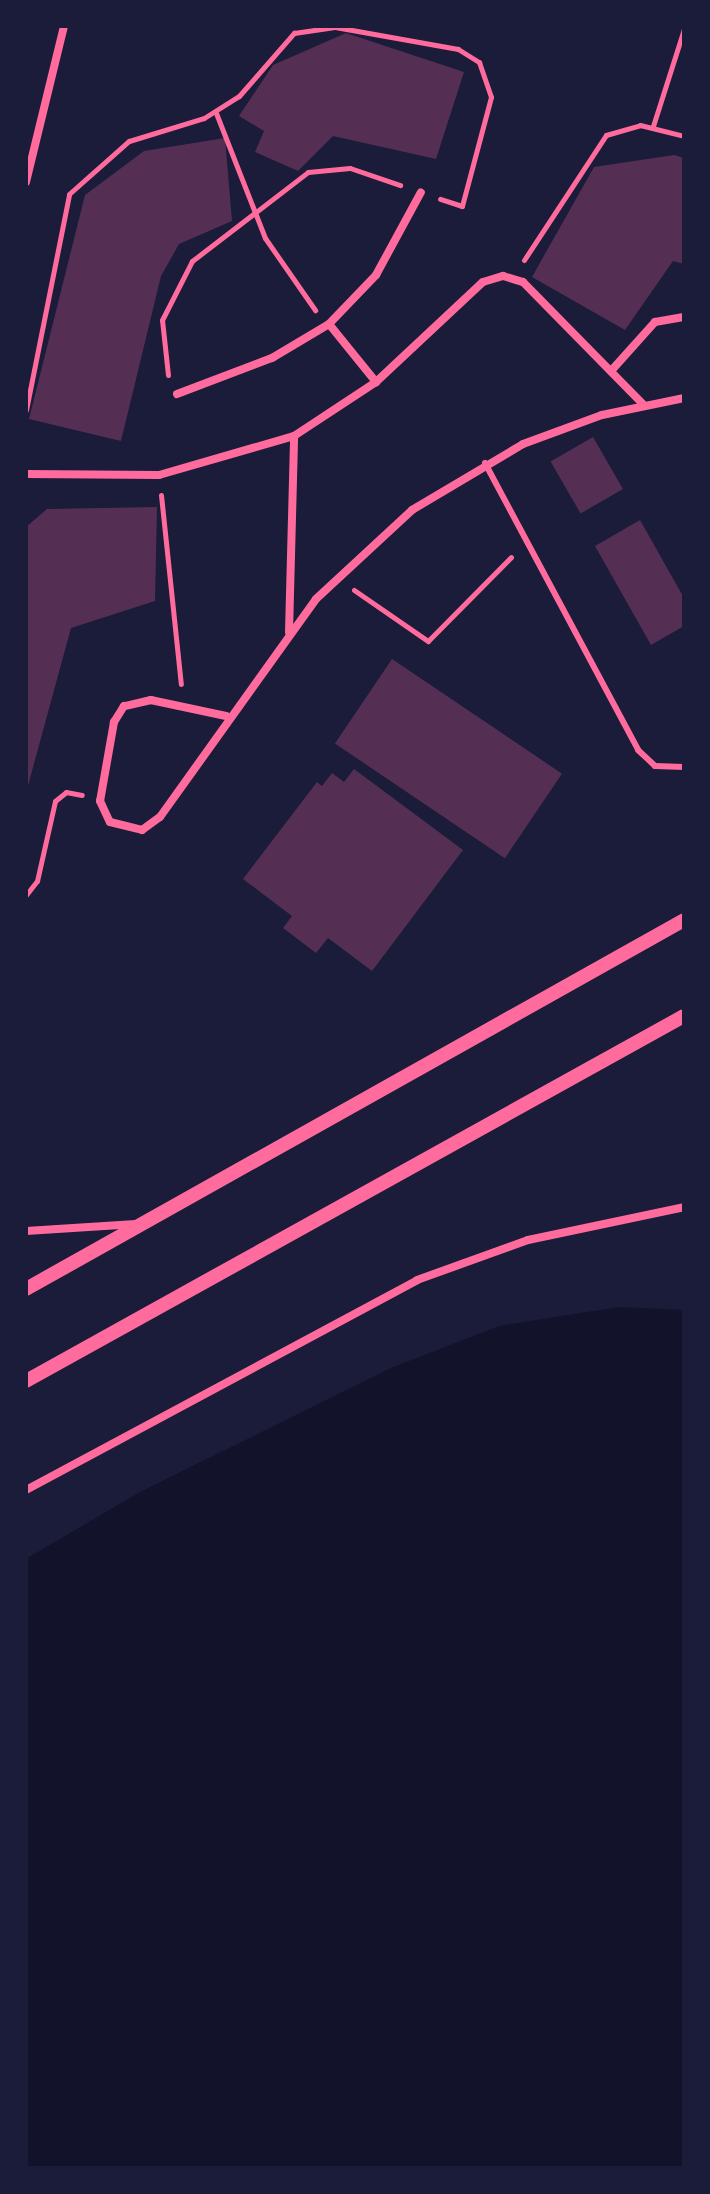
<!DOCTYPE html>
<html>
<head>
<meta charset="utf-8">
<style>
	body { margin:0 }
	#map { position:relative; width:710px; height:2194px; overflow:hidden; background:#1b1b3a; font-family:Signika,sans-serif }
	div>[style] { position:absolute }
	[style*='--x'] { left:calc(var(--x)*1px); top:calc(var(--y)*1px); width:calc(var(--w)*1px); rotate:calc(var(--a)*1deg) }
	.water>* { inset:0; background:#12122b }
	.building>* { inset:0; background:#542f53; transform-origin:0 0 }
	.path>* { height:5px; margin:-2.5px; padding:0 2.5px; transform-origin:2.5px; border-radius:2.5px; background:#ff6b9d }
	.service>* { height:6px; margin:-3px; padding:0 3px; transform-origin:3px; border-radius:3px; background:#ff6b9d }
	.minor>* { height:8px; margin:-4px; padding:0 4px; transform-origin:4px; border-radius:4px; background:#ff6b9d }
	.tertiary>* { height:14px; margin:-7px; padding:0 7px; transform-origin:7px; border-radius:7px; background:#ff6b9d }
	span { translate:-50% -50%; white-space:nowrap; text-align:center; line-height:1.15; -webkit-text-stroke:6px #1b1b3a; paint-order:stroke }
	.frame { position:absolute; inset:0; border:28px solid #1b1b3a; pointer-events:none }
</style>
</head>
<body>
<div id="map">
	<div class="water">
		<div style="clip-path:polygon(619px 1307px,684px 1310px,684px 2168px,26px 2168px,26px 1559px,140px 1492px,391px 1368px,499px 1326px)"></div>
	</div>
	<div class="building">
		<div style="clip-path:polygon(346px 33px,464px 72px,436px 159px,333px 136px,298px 171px,255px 152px,264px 131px,239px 116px,273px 65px)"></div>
		<div style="clip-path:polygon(225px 138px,232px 221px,179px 244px,161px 276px,121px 441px,29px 419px,85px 195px,144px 151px)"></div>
		<div style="clip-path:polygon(674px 155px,684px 158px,684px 264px,673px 261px,625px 330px,532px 277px,594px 167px)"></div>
		<div style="left:593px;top:437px;width:60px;height:49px;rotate:60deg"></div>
		<div style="clip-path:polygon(157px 507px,155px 601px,71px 628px,26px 793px,26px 527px,47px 509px)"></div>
		<div style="clip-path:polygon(640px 520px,684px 598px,684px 626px,651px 645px,595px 546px)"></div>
		<div style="left:392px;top:659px;width:205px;height:102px;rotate:34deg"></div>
		<div style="clip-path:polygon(354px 769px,463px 850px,372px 971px,328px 938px,316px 953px,283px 928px,292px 916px,243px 879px,317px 782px,322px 786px,332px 773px,344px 782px)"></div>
	</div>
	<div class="path">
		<div style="--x:216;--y:113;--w:134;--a:68.6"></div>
		<div style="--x:265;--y:238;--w:88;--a:55.2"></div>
		<div style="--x:653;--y:126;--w:102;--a:-72.3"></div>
		<div style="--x:524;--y:260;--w:149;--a:-56.7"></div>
		<div style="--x:606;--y:135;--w:35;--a:-16"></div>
		<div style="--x:640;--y:125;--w:45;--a:14"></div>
		<div style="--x:168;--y:375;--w:55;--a:-96.2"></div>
		<div style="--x:162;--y:320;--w:66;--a:-63"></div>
		<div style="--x:192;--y:261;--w:146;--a:-37.5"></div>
		<div style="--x:308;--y:172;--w:42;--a:-5.4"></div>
		<div style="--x:350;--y:168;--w:53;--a:18.8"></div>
		<div style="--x:26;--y:410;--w:220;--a:-78.7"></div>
		<div style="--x:69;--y:194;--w:80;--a:-41.5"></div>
		<div style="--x:129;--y:141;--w:78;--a:-17"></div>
		<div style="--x:204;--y:118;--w:41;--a:-32.2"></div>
		<div style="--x:239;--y:96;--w:84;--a:-48.9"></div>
		<div style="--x:294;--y:33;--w:41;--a:-8.3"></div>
		<div style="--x:335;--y:27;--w:125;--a:10.1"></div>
		<div style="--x:458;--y:49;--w:25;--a:32"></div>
		<div style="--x:479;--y:62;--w:37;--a:71"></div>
		<div style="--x:491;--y:97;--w:113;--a:104.9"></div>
		<div style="--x:462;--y:206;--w:23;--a:-162"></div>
		<div style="--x:161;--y:495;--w:190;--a:84"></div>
		<div style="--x:354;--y:590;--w:90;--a:34.6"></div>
		<div style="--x:428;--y:641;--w:118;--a:-45.3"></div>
		<div style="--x:26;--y:895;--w:18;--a:-52"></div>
		<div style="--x:37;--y:881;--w:82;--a:-77.3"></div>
		<div style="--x:55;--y:801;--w:14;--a:-39"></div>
		<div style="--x:66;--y:792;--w:16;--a:11"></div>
	</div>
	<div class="service">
		<div style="--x:485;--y:463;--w:325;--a:61.9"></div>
		<div style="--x:638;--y:750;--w:23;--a:43"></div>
		<div style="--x:655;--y:766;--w:29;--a:2"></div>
	</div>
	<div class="minor">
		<div style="--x:26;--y:182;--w:161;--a:-76.3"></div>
		<div style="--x:329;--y:324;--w:75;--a:51"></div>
		<div style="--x:611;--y:371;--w:66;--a:-48.1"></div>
		<div style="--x:655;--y:322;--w:29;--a:-10"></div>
		<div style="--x:177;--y:394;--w:102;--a:-20.8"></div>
		<div style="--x:272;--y:358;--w:66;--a:-30.8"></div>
		<div style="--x:329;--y:324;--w:68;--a:-46.2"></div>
		<div style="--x:376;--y:275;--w:94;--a:-61.5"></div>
		<div style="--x:26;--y:474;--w:133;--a:0.4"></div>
		<div style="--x:159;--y:475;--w:141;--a:-16.1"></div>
		<div style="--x:294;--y:436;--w:98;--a:-33.4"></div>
		<div style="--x:376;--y:382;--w:146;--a:-43.1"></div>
		<div style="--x:483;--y:282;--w:21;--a:-17"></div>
		<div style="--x:503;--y:276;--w:21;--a:17"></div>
		<div style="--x:523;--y:282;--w:171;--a:45.5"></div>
		<div style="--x:289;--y:632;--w:196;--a:-88.5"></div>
		<div style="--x:226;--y:716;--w:77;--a:-168"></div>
		<div style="--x:151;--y:700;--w:28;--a:167"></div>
		<div style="--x:124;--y:706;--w:19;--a:122"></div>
		<div style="--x:114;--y:722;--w:80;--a:100"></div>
		<div style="--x:100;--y:801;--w:23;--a:65"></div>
		<div style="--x:110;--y:822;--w:33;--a:14"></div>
		<div style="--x:142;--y:830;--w:22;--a:-36"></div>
		<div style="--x:160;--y:817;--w:268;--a:-54.4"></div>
		<div style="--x:316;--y:599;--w:131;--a:-42.8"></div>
		<div style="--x:412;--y:510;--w:129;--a:-30.7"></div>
		<div style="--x:523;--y:444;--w:84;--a:-20.2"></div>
		<div style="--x:602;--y:415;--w:84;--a:-11.7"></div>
		<div style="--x:26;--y:1231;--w:110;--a:-3.6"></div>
		<div style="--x:26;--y:1490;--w:444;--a:-28.2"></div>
		<div style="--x:417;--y:1280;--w:118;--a:-19.8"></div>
		<div style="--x:528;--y:1240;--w:159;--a:-11.9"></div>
	</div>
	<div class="tertiary">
		<div style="--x:26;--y:1289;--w:754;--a:-29.28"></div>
		<div style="--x:26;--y:1381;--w:752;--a:-29.02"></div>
	</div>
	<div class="frame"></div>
</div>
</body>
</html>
